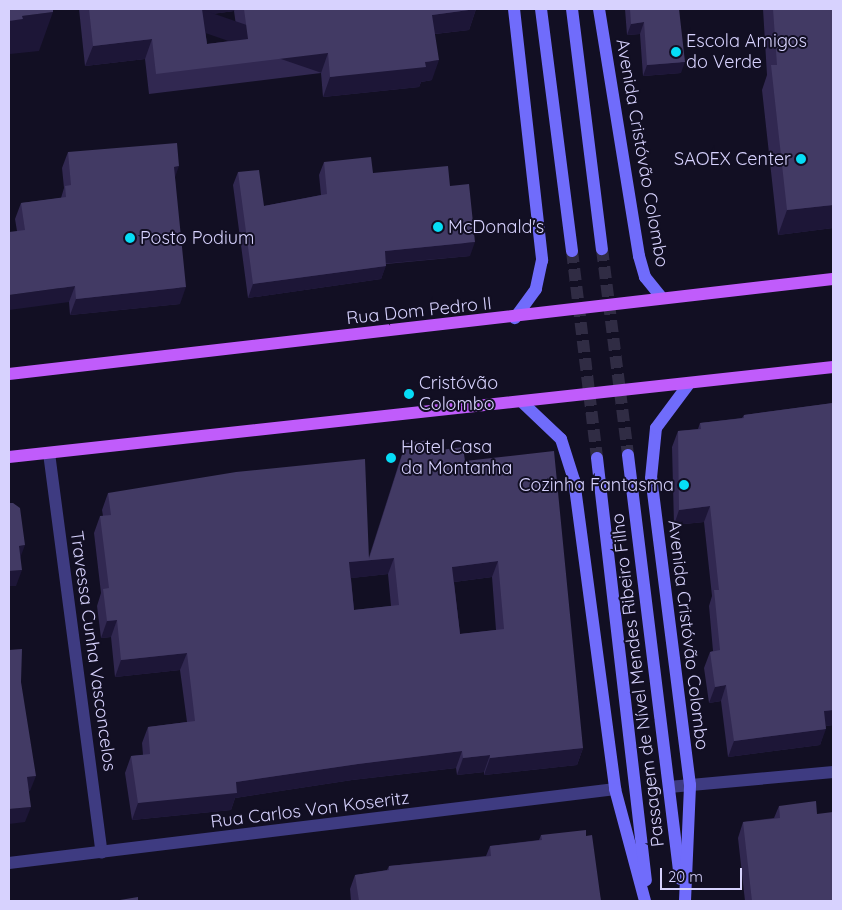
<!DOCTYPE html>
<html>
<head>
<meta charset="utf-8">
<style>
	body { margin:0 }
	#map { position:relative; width:842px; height:910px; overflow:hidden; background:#120f23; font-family:Quicksand,sans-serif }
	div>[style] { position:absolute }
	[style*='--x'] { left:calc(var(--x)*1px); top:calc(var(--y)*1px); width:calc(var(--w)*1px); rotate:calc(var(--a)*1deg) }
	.secondary-tunnel>* { height:12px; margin-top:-6px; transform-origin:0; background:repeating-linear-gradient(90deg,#302c44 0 12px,transparent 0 18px) }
	.minor>* { height:12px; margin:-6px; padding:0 6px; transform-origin:6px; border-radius:6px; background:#3e3b81 }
	.secondary>* { height:12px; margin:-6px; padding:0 6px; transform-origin:6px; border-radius:6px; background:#706cfb }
	.primary>* { height:12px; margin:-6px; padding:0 6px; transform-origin:6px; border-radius:6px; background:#c05cfb }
	.wall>* { inset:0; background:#312851 }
	.shaded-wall>* { inset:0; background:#1d1637; transform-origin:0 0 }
	.building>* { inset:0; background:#423a64 }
	.dots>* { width:14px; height:14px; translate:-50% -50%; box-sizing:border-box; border:2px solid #120f23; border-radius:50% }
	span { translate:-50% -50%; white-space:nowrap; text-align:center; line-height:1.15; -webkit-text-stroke:4px #120f23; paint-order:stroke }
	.poi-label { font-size:18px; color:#d7d2fe }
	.left { translate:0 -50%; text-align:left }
	.right { translate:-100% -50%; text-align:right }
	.street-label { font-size:18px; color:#d7d2fe }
	.frame { position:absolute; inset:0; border:10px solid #d7d2fe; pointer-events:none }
	.scale { position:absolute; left:660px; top:868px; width:82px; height:22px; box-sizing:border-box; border:2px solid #d7d2fe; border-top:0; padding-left:6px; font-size:15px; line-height:18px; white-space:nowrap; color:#d7d2fe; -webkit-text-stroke:4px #120f23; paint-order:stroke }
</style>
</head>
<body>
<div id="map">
	<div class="secondary-tunnel">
		<div style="--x:602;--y:249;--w:208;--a:82.8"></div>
		<div style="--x:572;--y:251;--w:209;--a:83.1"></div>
	</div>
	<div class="minor">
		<div style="--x:49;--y:453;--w:403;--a:82.5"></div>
		<div style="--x:669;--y:787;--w:165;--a:-5.2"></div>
		<div style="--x:9;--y:863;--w:611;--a:-6.96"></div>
	</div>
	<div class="secondary">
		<div style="--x:514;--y:9;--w:253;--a:83.6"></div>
		<div style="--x:542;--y:260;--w:30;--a:102"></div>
		<div style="--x:536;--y:289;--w:36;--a:126"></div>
		<div style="--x:541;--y:9;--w:244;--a:82.7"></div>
		<div style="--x:572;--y:9;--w:242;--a:82.9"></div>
		<div style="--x:599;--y:9;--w:250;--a:80.8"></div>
		<div style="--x:639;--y:256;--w:22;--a:74"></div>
		<div style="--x:645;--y:277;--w:27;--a:51"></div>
		<div style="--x:524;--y:404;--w:51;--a:43.4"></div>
		<div style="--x:561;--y:439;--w:43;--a:72.4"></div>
		<div style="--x:574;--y:480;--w:312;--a:82.4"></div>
		<div style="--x:615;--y:789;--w:116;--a:75"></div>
		<div style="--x:628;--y:455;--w:427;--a:83"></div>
		<div style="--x:597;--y:458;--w:425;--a:83.4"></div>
		<div style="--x:685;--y:901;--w:116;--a:-87.5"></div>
		<div style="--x:690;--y:785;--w:309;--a:-97.2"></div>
		<div style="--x:651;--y:478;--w:50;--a:-84.3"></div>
		<div style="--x:656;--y:428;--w:54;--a:-53.3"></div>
	</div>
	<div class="primary">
		<div style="--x:9;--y:374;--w:829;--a:-6.58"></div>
		<div style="--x:9;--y:457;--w:829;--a:-6.23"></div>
	</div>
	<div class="wall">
		<div style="clip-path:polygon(evenodd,79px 9px,476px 9px,469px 30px,435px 34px,432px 80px,421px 82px,419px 87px,323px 97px,321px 73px,149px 94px,145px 59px,85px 66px,79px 9px,234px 11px,238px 40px,207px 44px,203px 15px,234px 11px)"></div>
		<div style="clip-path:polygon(625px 9px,679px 9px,681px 73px,643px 76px,640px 34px,627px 35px)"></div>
		<div style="clip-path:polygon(763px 9px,833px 9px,833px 228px,778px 235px,762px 90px,767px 75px)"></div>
		<div style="clip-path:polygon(68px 152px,175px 178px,180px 304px,70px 315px,69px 302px,17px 231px,15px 219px,21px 203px,61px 198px,64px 188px,62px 168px)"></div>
		<div style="clip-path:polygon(324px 162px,373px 173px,450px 186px,470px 256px,386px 264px,381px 279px,248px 298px,233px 185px,238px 172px,264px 206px,321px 195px,319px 175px)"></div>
		<div style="clip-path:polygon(833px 403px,833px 725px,826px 726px,820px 745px,728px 757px,721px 701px,709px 703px,704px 668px,710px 652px,713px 651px,709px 606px,712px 596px,704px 522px,674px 525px,672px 447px,678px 431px,698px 429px,700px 423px,742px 418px,744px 415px)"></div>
		<div style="clip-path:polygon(evenodd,406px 443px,441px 450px,465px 461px,583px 748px,577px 765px,484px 775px,484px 772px,457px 775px,456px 768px,352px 780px,235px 798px,231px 810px,132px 820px,125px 773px,131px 756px,143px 755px,142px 743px,148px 727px,187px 722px,180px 670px,115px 677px,111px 637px,101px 638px,97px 606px,101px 593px,94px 533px,100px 516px,103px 516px,102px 510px,108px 493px,369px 557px,400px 460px,406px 443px,388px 574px,391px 606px,354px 610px,351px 578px,388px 574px,406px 443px,492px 577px,496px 630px,460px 634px,454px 582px,492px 577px)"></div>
		<div style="clip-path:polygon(779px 806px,817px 814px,833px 901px,745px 901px,738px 838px,743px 822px,774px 818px)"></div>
		<div style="clip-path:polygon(541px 835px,586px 836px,601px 901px,351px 901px,350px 889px,355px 875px,387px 870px,389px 866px,486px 856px,490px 846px,539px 840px)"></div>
	</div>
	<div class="shaded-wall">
		<div style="clip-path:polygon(196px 9px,235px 9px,234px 11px,193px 17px)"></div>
		<div style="clip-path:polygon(476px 9px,469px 30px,425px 35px,432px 15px)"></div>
		<div style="clip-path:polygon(53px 12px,39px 51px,10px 54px,9px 58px,9px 21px,22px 16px)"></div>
		<div style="clip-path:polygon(644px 22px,640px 34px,627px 35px,631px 24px)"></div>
		<div style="clip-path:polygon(152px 39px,145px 59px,85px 66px,93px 46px)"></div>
		<div style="left:328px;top:53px;width:21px;height:173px;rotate:109deg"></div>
		<div style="clip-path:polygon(439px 60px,432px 80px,421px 82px,419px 87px,323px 97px,330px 77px)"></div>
		<div style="clip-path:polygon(685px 62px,681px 73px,643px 76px,647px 65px)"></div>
		<div style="clip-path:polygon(179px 166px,173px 183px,174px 167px)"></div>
		<div style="clip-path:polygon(833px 205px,833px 228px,778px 235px,787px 210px)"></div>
		<div style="clip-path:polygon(475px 242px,470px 256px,380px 264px,385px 251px)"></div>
		<div style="clip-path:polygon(386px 266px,381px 279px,248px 298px,253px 284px)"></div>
		<div style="clip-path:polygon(75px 286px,69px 302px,9px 310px,9px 295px)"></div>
		<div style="clip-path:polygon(186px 287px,180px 304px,70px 315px,76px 299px)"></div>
		<div style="clip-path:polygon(710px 506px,704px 522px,674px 525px,679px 510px)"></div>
		<div style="clip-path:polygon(25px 545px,19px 561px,19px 546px)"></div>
		<div style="clip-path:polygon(394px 558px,388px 574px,343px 579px,349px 562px)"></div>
		<div style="clip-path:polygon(498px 561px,492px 577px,446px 583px,452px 567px)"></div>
		<div style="clip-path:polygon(22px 570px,16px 586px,9px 586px,9px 571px)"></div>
		<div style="clip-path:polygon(117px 620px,111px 637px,101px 638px,107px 621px)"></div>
		<div style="clip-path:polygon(187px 653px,180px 670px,115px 677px,121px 660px)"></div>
		<div style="clip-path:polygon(726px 685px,721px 701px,709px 703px,715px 687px)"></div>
		<div style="clip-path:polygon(833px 710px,833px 725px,818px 727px,824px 711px)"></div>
		<div style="clip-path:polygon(826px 729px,820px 745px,728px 757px,734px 741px)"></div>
		<div style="clip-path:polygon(583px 748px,577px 765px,484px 775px,490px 758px)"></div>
		<div style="clip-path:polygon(462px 751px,456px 768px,352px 780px,235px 798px,231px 810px,132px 820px,138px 803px,236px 782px,358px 764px)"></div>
		<div style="clip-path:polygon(490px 755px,484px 772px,457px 775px,463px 758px)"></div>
		<div style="clip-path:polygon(36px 776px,30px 791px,22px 793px,27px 777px)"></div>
		<div style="clip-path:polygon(31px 807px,25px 822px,9px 824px,9px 809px)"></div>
	</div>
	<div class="building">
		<div style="clip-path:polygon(9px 9px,53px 9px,53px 12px,22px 16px,23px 19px,9px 21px)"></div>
		<div style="clip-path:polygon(89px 9px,202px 9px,207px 44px,248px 39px,244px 9px,476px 9px,432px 15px,439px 60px,425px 62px,426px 67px,330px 77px,328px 53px,156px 74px,152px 39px,93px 46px)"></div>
		<div style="clip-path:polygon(630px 9px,679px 9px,685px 62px,647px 65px,644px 22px,631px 24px)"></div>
		<div style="clip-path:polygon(773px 9px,833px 9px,833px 205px,787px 210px,771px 65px,777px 65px)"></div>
		<div style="clip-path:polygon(177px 143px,179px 166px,174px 167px,186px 287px,76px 299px,75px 286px,9px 295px,9px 232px,25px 230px,21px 203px,66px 197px,65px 186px,71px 185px,68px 152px)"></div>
		<div style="clip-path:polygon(371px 157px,373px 173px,448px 166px,450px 186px,469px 184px,475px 242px,385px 251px,386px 266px,253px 284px,238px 172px,259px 170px,264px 206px,327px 194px,324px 162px)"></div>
		<div style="clip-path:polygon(833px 403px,833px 710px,824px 711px,826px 729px,734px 741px,726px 685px,715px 687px,710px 652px,720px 650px,714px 590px,719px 590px,710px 506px,679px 510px,678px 431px,701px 429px,700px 423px,744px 418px,744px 415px)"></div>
		<div style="clip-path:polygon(evenodd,429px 440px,441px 450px,463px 447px,465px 461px,554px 451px,583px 748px,490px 758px,490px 755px,463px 758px,462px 751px,358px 764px,236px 782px,237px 793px,138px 803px,131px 756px,150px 754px,148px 727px,195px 721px,187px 653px,121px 660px,117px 620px,107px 621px,103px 589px,109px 588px,100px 516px,111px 515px,108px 493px,236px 472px,365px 459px,369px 559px,406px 443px,429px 440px,394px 558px,399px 605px,354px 610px,349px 562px,394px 558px,429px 440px,498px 561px,504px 629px,460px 634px,452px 567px,498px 561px)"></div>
		<div style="clip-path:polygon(9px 503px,13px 503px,20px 508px,25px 545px,19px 546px,22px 570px,9px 571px)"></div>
		<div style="clip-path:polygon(22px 649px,21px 682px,36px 776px,27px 777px,31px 807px,9px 809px,9px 650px)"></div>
		<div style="clip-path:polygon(816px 801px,817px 814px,833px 812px,833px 901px,752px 901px,743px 822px,780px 818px,779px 806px)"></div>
		<div style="clip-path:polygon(586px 830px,586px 836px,592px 835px,601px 901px,519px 901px,519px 900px,503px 901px,359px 901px,355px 875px,389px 870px,389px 866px,491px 856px,490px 846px,542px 840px,541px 835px)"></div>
		<div style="clip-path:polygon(138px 897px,138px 901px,114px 901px)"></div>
	</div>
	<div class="dots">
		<div style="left:676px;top:52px;background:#06ddf6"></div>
		<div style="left:801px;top:159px;background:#06ddf6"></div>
		<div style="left:438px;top:227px;background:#06ddf6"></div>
		<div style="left:130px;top:238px;background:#06ddf6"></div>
		<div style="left:409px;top:394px;background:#06ddf6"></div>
		<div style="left:391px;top:458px;background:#06ddf6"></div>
		<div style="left:684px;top:485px;background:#06ddf6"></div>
	</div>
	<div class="poi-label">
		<span class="left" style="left:686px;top:52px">Escola Amigos<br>do Verde</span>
		<span class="right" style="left:791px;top:159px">SAOEX Center</span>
		<span class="left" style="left:448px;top:227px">McDonald's</span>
		<span class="left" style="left:140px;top:238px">Posto Podium</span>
		<span class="left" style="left:419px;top:394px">Cristóvão<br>Colombo</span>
		<span class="left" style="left:401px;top:458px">Hotel Casa<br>da Montanha</span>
		<span class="right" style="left:674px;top:485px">Cozinha Fantasma</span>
	</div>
	<div class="street-label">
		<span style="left:642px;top:153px;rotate:80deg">Avenida Cristóvão Colombo</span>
		<span style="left:419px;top:311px;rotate:-6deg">Rua Dom Pedro II</span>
		<span style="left:688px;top:635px;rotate:83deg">Avenida Cristóvão Colombo</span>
		<span style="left:93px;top:651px;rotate:82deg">Travessa Cunha Vasconcelos</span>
		<span style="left:638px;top:680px;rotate:-97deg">Passagem de Nível Mendes Ribeiro Filho</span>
		<span style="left:310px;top:810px;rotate:-7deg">Rua Carlos Von Koseritz</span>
	</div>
	<div class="frame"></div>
	<div class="scale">20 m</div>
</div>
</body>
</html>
